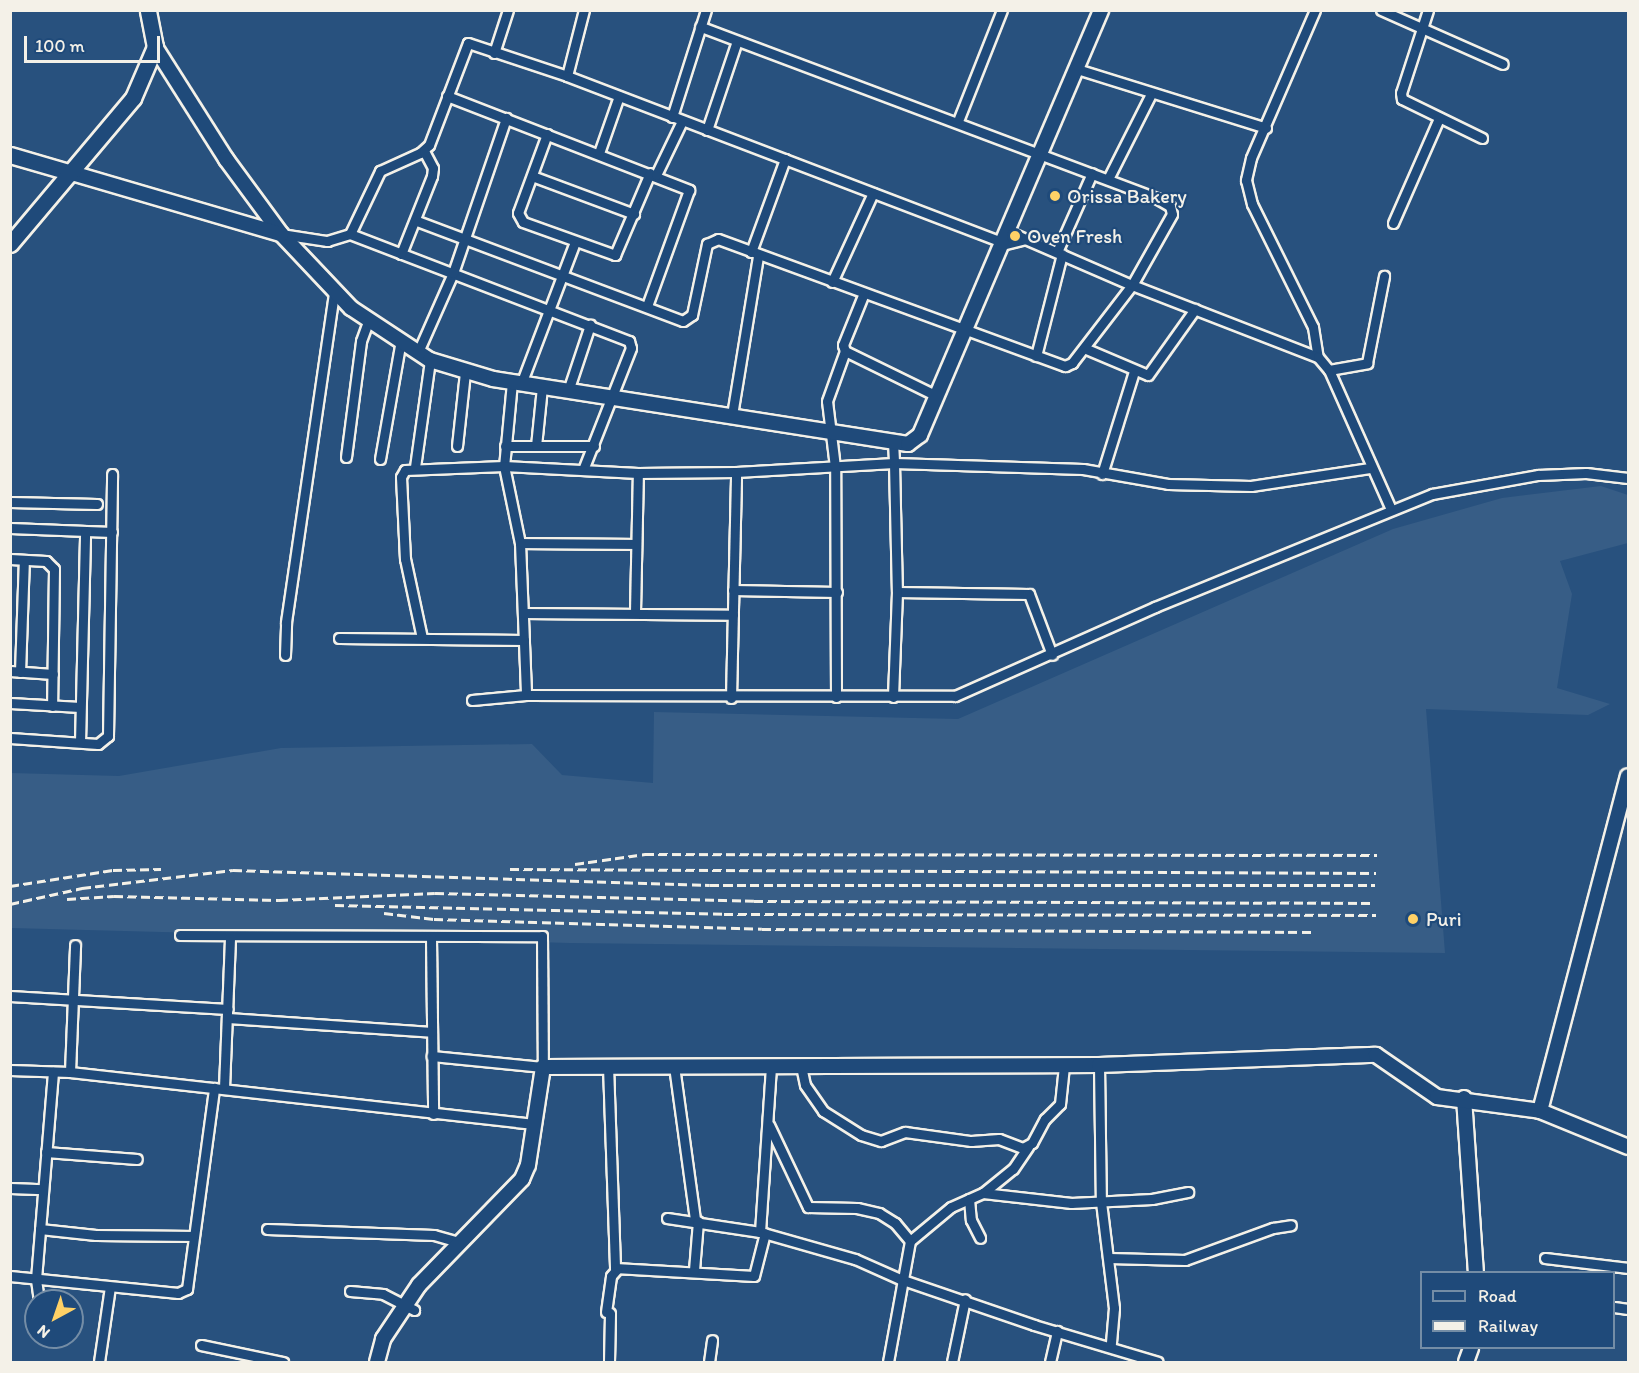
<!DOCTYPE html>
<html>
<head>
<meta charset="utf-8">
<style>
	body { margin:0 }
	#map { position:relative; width:1639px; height:1373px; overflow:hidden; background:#28517e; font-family:Itim,sans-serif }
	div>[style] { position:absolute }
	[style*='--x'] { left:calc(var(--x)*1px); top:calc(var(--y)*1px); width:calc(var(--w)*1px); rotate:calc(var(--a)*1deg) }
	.built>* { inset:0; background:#375d86 }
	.roads { filter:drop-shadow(2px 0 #f4f1e8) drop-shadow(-2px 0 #f4f1e8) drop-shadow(0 2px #f4f1e8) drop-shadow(0 -2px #f4f1e8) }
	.minor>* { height:9px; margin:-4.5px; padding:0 4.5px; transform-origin:4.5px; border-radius:4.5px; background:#1f4a7a }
	.secondary>* { height:14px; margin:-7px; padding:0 7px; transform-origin:7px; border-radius:7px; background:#1f4a7a }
	.primary>* { height:15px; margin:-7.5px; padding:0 7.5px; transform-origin:7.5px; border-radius:7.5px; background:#1f4a7a }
	.trunk>* { height:15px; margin:-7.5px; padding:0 7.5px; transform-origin:7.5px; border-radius:7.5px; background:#1f4a7a }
	.rail>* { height:3px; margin-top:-1.5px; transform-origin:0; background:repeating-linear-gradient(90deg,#f4f1e8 0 9px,transparent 0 13.5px) }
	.dots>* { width:16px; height:16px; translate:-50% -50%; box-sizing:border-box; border:3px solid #1f4a7a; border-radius:50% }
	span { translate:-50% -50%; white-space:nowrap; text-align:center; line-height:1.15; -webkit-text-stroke:4.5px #1f4a7a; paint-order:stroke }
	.poi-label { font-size:20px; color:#f4f1e8 }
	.left { translate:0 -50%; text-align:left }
	.frame { position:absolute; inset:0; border:12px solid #f4f1e8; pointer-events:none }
	.legend { position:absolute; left:1420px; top:1271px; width:195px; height:78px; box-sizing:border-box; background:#1f4a7a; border:2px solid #748da6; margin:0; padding:8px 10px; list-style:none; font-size:18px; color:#f4f1e8 }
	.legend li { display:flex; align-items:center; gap:12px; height:30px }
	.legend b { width:30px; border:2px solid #748da6 }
	.north { position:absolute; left:24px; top:1289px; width:60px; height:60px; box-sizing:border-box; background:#1f4a7a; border:2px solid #748da6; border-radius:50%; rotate:220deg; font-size:16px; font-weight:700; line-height:24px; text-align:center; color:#f4f1e8 }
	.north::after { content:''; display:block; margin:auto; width:21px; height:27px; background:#ffd166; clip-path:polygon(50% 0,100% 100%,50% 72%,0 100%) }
	.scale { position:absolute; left:24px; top:36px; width:136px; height:27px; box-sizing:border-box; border:3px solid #f4f1e8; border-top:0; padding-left:8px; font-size:18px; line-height:21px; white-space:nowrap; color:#f4f1e8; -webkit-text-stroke:4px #1f4a7a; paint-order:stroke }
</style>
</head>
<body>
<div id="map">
	<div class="built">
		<div style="clip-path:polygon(1601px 486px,1628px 495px,1628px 543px,1560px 561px,1572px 594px,1557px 688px,1610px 704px,1588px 715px,1426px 709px,1445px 953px,570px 943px,11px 928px,11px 773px,119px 776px,281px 748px,532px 744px,562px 775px,653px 783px,654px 712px,958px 719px,1393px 529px,1502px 498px)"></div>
	</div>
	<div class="roads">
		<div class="minor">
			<div style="--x:1315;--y:10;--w:161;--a:113.4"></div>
			<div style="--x:1251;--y:158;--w:23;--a:103"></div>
			<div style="--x:1246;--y:180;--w:25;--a:76"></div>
			<div style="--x:1252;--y:204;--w:137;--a:63.6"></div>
			<div style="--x:1313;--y:327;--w:30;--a:81"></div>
			<div style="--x:1381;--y:10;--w:133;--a:23.9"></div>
			<div style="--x:1428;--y:10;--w:87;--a:108"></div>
			<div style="--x:1401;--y:93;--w:6;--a:81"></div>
			<div style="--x:1402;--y:99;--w:89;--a:26"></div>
			<div style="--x:494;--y:53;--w:45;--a:-72"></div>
			<div style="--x:1077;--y:69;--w:198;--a:17.3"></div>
			<div style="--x:567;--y:76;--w:68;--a:-75.6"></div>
			<div style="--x:447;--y:96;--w:260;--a:21.2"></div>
			<div style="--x:689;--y:190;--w:123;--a:109.9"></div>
			<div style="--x:672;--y:117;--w:112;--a:-72.4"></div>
			<div style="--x:958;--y:121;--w:119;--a:-68.4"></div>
			<div style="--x:707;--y:130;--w:94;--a:-71.4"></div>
			<div style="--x:547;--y:134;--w:84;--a:110.2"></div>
			<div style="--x:518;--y:213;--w:10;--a:61"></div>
			<div style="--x:523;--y:222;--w:98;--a:19.7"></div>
			<div style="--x:615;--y:255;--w:89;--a:-66.9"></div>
			<div style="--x:599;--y:153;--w:60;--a:-70.7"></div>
			<div style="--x:656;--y:175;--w:60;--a:-64.3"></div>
			<div style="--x:532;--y:176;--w:109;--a:20.4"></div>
			<div style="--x:1108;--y:179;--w:95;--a:-63.2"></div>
			<div style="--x:417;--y:221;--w:284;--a:20.6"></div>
			<div style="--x:683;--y:321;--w:11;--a:-34"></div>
			<div style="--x:692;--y:315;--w:73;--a:-78.1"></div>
			<div style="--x:707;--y:244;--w:12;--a:-24"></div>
			<div style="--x:718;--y:239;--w:370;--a:20.1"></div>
			<div style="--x:1065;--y:366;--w:8;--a:-23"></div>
			<div style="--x:1072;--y:363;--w:98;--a:-52.4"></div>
			<div style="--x:1132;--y:285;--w:81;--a:-60.6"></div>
			<div style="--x:1172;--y:214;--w:8;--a:-104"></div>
			<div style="--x:1170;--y:206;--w:16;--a:-150"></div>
			<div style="--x:1156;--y:198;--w:487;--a:-159.4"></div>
			<div style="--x:1393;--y:223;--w:115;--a:-66.3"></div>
			<div style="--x:1007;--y:231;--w:136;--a:23.4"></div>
			<div style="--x:1132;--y:285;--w:199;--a:21.2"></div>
			<div style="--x:1318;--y:357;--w:17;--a:50"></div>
			<div style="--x:1329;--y:370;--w:152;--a:66"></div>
			<div style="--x:281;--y:234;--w:47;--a:8.7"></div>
			<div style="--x:327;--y:241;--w:24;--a:-17"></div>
			<div style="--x:350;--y:234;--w:70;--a:-64.5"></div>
			<div style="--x:380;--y:171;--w:44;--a:-24.2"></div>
			<div style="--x:420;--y:153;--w:12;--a:-42"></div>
			<div style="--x:429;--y:145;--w:109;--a:-69.1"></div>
			<div style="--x:468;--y:43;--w:104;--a:18.4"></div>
			<div style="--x:567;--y:76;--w:463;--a:20.9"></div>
			<div style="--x:350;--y:234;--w:299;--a:21"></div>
			<div style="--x:629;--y:341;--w:7;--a:74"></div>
			<div style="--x:631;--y:348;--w:131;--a:111.5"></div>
			<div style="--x:998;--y:246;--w:29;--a:-14"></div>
			<div style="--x:751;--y:252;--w:99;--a:-69.9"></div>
			<div style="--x:1057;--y:252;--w:86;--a:-66.1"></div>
			<div style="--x:401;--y:254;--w:84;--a:-68.3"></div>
			<div style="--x:432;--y:176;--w:8;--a:-83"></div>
			<div style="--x:433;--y:168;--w:19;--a:-118"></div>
			<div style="--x:832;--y:282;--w:98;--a:-65.3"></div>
			<div style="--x:864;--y:293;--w:56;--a:112"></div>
			<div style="--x:843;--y:345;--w:6;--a:72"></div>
			<div style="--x:845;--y:351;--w:102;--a:26.1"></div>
			<div style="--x:1084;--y:348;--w:69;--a:22.9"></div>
			<div style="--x:1148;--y:375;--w:81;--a:-54.5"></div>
			<div style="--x:418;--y:352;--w:86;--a:-66.1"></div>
			<div style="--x:453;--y:273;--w:164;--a:-71.1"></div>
			<div style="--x:1036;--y:356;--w:105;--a:-75.7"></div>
			<div style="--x:1329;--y:370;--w:39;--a:-10"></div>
			<div style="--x:1367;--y:363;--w:89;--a:-78.9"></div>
			<div style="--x:512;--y:382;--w:84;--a:95.4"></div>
			<div style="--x:504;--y:466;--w:79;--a:78.3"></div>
			<div style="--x:520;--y:543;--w:152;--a:87.7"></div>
			<div style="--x:521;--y:384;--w:152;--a:-69.2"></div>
			<div style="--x:568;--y:391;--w:70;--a:-71.6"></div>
			<div style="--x:732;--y:415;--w:161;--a:-80.7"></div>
			<div style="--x:893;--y:442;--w:21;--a:87"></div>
			<div style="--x:894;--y:463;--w:189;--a:1.8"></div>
			<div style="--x:1083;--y:469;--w:86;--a:10"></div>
			<div style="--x:1168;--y:484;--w:83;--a:1.4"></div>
			<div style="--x:1251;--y:486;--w:120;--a:-8.6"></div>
			<div style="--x:457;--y:446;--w:74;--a:-83.8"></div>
			<div style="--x:505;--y:446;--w:89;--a:0"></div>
			<div style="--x:536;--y:446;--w:59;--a:-84.2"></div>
			<div style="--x:346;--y:457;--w:117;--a:-82.6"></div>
			<div style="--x:361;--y:341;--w:23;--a:-70"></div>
			<div style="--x:380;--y:459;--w:121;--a:-80"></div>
			<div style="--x:415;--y:467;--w:108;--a:-82"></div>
			<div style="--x:1102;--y:474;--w:108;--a:-72.7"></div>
			<div style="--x:10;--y:502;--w:87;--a:1.3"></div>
			<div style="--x:10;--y:528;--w:102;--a:2.2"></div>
			<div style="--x:520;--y:543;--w:116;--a:0.5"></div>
			<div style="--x:10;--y:559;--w:36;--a:3"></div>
			<div style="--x:46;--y:561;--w:11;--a:45"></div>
			<div style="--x:54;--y:569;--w:137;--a:90.8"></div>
			<div style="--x:733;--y:590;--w:104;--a:1.1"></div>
			<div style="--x:897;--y:592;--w:132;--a:0.9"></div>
			<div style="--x:1029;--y:594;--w:65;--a:69.3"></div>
			<div style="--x:635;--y:612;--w:139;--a:-88.8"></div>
			<div style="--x:523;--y:613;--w:210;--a:0.5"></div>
			<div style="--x:339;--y:638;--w:185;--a:0.6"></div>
			<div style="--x:422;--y:638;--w:81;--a:-102.1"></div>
			<div style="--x:405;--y:559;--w:82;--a:-92.8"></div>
			<div style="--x:401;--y:477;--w:8;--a:-60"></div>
			<div style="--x:405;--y:470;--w:99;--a:-2.3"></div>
			<div style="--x:504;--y:466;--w:134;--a:3"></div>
			<div style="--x:638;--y:473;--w:98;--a:-0.6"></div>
			<div style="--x:736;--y:472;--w:158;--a:-3.3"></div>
			<div style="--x:894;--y:463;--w:129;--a:88.7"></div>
			<div style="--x:897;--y:592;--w:105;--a:92.2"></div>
			<div style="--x:285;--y:655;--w:33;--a:-88"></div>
			<div style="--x:286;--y:622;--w:332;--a:-81.7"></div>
			<div style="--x:10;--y:671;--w:43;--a:4"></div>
			<div style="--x:20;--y:672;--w:112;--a:-88"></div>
			<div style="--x:836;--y:697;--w:230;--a:-90.2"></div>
			<div style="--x:835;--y:467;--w:66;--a:-96.9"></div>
			<div style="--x:827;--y:401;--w:53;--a:-70.2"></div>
			<div style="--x:731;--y:698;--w:226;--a:-88.7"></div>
			<div style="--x:472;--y:700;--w:54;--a:-5.3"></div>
			<div style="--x:526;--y:695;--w:429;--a:0.1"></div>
			<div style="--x:955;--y:696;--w:219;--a:-24"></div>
			<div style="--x:1155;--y:607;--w:299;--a:-22.2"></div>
			<div style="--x:1432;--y:494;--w:108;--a:-10.2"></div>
			<div style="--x:1538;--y:475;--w:48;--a:-2.4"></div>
			<div style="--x:1586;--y:473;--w:42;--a:6.8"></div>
			<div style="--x:10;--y:703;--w:70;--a:3.3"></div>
			<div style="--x:10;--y:738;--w:88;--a:3.9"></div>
			<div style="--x:98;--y:744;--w:13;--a:-39"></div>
			<div style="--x:108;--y:736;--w:262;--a:-89.1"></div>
			<div style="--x:80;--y:742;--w:211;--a:-88.6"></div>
			<div style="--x:180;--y:935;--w:362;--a:0.2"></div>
			<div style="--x:542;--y:936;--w:131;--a:89.6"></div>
			<div style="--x:543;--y:1067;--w:112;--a:-174.3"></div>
			<div style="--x:431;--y:938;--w:176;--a:89.3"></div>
			<div style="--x:10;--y:996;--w:218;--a:3.4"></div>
			<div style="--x:228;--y:1018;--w:204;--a:3.9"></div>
			<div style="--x:1099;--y:1065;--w:137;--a:89.2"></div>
			<div style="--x:1101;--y:1202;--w:107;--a:83"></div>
			<div style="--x:1114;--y:1308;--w:38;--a:95"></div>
			<div style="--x:608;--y:1066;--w:202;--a:88"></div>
			<div style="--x:615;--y:1268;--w:139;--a:3.3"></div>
			<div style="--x:754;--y:1276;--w:44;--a:-75.7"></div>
			<div style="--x:674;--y:1066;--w:155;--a:82.2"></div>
			<div style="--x:801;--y:1066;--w:19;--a:78"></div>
			<div style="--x:805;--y:1085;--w:32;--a:55"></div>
			<div style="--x:823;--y:1111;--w:45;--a:32.3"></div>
			<div style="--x:861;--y:1135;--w:21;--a:17"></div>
			<div style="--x:881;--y:1141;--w:26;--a:-21"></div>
			<div style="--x:905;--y:1132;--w:67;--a:7.8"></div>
			<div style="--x:971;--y:1141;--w:28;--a:-4"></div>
			<div style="--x:999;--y:1139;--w:26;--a:21"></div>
			<div style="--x:1023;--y:1148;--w:10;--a:-29"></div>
			<div style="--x:1032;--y:1143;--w:27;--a:-62"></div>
			<div style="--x:1045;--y:1119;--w:21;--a:-45"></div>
			<div style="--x:1060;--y:1104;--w:39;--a:-84"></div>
			<div style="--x:10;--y:1070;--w:60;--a:1.9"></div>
			<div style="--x:70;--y:1072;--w:467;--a:6.4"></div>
			<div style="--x:70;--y:1072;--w:127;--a:-87.7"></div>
			<div style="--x:224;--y:1088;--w:152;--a:-87.7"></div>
			<div style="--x:769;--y:1125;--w:91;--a:64.6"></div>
			<div style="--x:808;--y:1207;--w:49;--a:1.2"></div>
			<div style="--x:857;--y:1208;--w:23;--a:13"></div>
			<div style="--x:879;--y:1213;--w:19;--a:32"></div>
			<div style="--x:895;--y:1223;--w:23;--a:50"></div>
			<div style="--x:46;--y:1152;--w:91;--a:4.4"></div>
			<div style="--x:10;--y:1188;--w:33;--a:2"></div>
			<div style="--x:983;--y:1193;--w:38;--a:-39"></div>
			<div style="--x:1013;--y:1169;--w:27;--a:-56"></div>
			<div style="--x:969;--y:1199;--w:21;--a:85"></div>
			<div style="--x:971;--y:1220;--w:20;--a:63"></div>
			<div style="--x:667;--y:1218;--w:94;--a:8.6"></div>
			<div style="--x:760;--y:1232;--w:99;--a:15.9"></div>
			<div style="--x:855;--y:1259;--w:49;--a:24"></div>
			<div style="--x:900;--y:1279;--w:142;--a:18.9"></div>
			<div style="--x:1034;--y:1325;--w:129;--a:16.6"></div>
			<div style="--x:40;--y:1229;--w:56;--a:6.1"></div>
			<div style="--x:96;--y:1235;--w:98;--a:0.6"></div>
			<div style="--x:267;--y:1229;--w:167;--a:2.1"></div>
			<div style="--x:434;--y:1235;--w:26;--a:16"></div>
			<div style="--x:760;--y:1232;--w:166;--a:-86.2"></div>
			<div style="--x:1109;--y:1258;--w:76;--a:1.5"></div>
			<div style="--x:1185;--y:1260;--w:94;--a:-20"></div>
			<div style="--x:1273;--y:1228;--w:18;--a:-9"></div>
			<div style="--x:1545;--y:1258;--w:84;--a:6.9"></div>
			<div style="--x:694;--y:1270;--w:49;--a:-85.3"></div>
			<div style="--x:10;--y:1276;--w:169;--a:5.8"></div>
			<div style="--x:178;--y:1293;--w:10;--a:-24"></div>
			<div style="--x:187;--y:1289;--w:203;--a:-82.3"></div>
			<div style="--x:350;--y:1291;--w:33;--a:5"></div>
			<div style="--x:383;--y:1294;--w:35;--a:27"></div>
			<div style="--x:39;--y:1301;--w:22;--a:-98"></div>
			<div style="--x:36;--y:1279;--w:208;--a:-85.3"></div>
			<div style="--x:1614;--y:1307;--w:14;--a:8"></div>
			<div style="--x:606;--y:1312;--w:36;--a:-82"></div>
			<div style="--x:611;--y:1276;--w:9;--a:-49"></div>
			<div style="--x:201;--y:1345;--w:84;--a:11.7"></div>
			<div style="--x:99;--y:1362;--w:76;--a:-81.7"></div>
			<div style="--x:609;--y:1362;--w:49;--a:-88.8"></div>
			<div style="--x:709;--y:1362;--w:22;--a:-82"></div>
			<div style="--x:888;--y:1362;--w:123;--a:-79.7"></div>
			<div style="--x:910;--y:1241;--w:53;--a:-39.7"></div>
			<div style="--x:951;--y:1207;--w:35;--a:-24"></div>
			<div style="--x:983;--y:1193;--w:89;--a:6.5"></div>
			<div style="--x:1071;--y:1203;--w:81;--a:-2.8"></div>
			<div style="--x:1152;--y:1199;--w:37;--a:-11"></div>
			<div style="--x:952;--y:1362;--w:64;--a:-78.3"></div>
			<div style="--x:1050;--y:1362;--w:32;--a:-77"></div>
		</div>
		<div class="secondary">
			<div style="--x:155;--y:47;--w:133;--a:57.6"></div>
			<div style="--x:226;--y:159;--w:93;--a:53.7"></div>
			<div style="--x:281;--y:234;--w:102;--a:46.6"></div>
			<div style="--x:351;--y:308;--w:95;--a:33.4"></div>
			<div style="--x:430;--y:360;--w:66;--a:16.8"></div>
			<div style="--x:493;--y:379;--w:420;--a:8.9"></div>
			<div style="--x:908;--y:444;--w:15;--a:-37"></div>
			<div style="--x:920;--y:435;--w:462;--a:-66.9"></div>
			<div style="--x:72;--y:173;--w:218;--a:16.3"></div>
			<div style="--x:1464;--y:1098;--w:174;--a:86.1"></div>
			<div style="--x:1540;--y:1111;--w:346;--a:-75.3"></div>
			<div style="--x:377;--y:1362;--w:24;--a:-75"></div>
			<div style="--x:383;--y:1339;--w:65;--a:-56.3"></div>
			<div style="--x:419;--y:1285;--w:148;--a:-45.8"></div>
			<div style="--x:522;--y:1179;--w:15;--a:-67"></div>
			<div style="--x:528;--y:1165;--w:99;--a:-81.3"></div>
			<div style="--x:543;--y:1067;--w:556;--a:-0.21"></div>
			<div style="--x:1099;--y:1065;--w:277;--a:-2.1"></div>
			<div style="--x:1376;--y:1055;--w:74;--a:34.5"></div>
			<div style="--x:1437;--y:1097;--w:104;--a:7.7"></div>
			<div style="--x:1540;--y:1111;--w:95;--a:22.2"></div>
			<div style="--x:1466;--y:1362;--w:15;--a:-70"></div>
		</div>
		<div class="primary">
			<div style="--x:10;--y:155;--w:65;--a:16.2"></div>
		</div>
		<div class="trunk">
			<div style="--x:10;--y:244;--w:191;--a:-49.9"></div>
			<div style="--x:133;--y:98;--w:56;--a:-66.7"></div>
			<div style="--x:155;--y:47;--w:38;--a:-101"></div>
		</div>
	</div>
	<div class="rail">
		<div style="--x:575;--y:864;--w:71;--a:-8.1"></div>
		<div style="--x:645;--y:854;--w:732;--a:0.08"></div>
		<div style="--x:510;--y:869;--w:866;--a:0.26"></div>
		<div style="--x:10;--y:886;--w:104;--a:-8.8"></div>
		<div style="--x:113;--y:870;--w:48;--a:-1.2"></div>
		<div style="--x:67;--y:899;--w:47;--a:-3.7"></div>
		<div style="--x:114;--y:896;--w:165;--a:1.4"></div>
		<div style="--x:279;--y:900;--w:156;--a:-2.6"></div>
		<div style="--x:435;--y:893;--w:319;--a:1.4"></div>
		<div style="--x:754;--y:901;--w:621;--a:0.18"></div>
		<div style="--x:10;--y:904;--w:74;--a:-12.5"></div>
		<div style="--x:82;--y:888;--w:152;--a:-6.8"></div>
		<div style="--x:233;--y:870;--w:477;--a:1.8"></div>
		<div style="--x:710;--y:885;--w:665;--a:0"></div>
		<div style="--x:335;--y:905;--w:389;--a:1.3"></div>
		<div style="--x:724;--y:914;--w:652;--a:0.09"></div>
		<div style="--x:384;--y:913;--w:50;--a:6.8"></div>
		<div style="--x:434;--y:919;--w:328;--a:1.7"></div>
		<div style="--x:762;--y:929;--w:550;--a:0.31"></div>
	</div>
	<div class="dots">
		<div style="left:1055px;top:196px;background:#ffd166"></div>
		<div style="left:1015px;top:236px;background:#ffd166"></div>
		<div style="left:1413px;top:919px;background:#ffd166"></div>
	</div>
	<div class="poi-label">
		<span class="left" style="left:1067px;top:196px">Orissa Bakery</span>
		<span class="left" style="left:1027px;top:236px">Oven Fresh</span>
		<span class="left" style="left:1426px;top:919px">Puri</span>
	</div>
	<div class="frame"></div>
	<ul class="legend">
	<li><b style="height:8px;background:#1f4a7a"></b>Road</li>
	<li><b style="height:8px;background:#f4f1e8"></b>Railway</li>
	</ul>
	<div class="north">N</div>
	<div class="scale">100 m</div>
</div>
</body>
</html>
